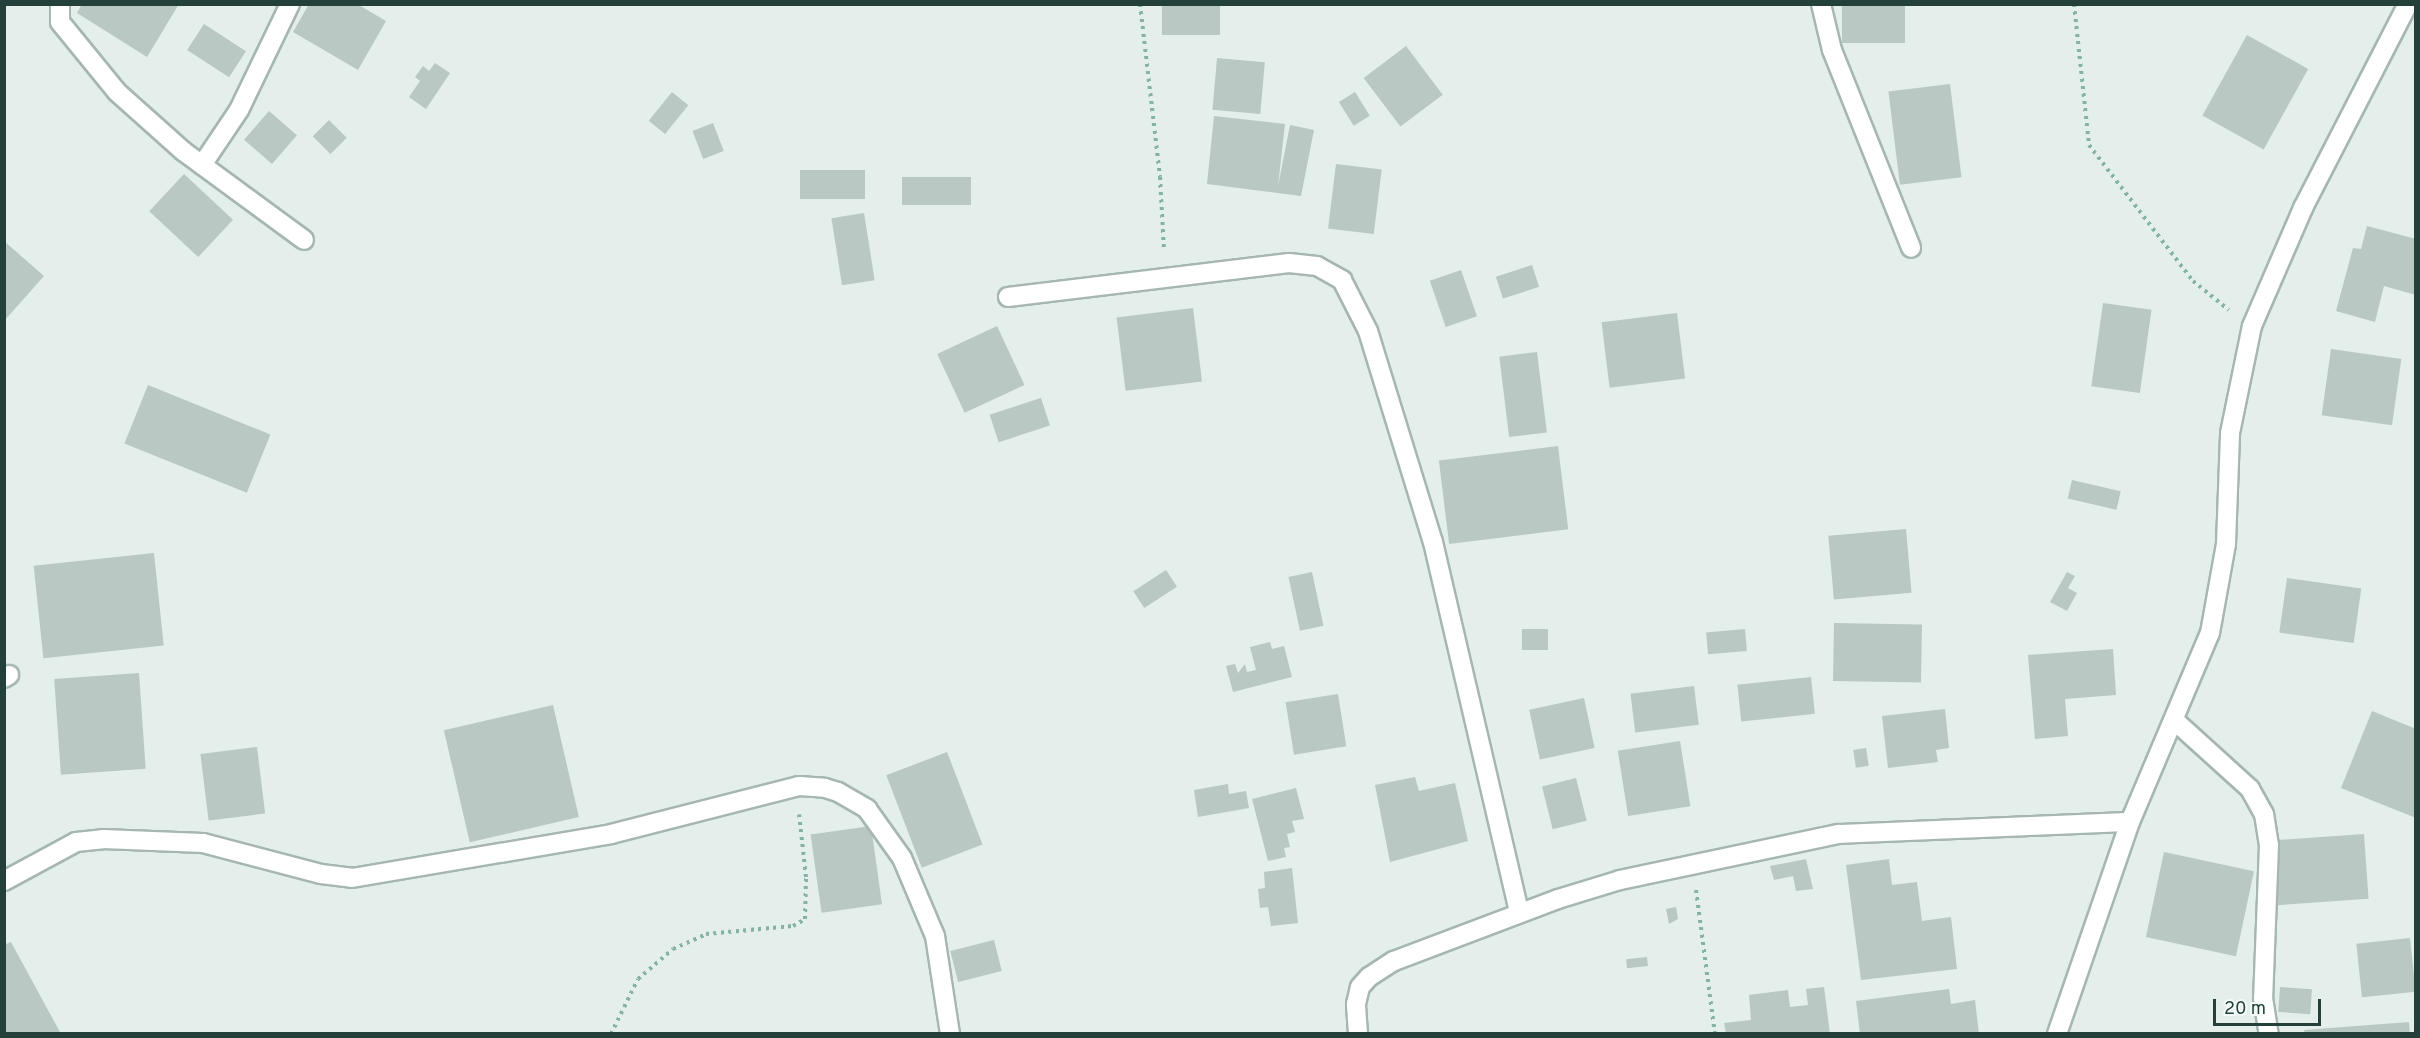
<!DOCTYPE html>
<html>
<head>
<meta charset="utf-8">
<style>
	body { margin:0 }
	#map { position:relative; width:2420px; height:1038px; overflow:hidden; background:#e4eeea; font-family:Overpass,sans-serif }
	div>[style] { position:absolute }
	[style*='--x'] { left:calc(var(--x)*1px); top:calc(var(--y)*1px); width:calc(var(--w)*1px); rotate:calc(var(--a)*1deg) }
	.building>* { inset:0; background:#b9c8c3; transform-origin:0 0 }
	.path>* { height:4px; margin-top:-2px; transform-origin:0; background:repeating-linear-gradient(90deg,#84b2a7 0 3px,transparent 0 7.5px) }
	.roads { filter:drop-shadow(2px 0 #a6b6b2) drop-shadow(-2px 0 #a6b6b2) drop-shadow(0 2px #a6b6b2) drop-shadow(0 -2px #a6b6b2) }
	.minor>* { height:18px; margin:-9px; padding:0 9px; transform-origin:9px; border-radius:9px; background:#fff }
	.tertiary>* { height:18px; margin:-9px; padding:0 9px; transform-origin:9px; border-radius:9px; background:#fff }
	span { translate:-50% -50%; white-space:nowrap; text-align:center; line-height:1.15; -webkit-text-stroke:5px #f4faf7; paint-order:stroke }
	.frame { position:absolute; inset:0; border:6px solid #23403a; pointer-events:none }
	.scale { position:absolute; left:2213px; top:999px; width:108px; height:27px; box-sizing:border-box; border:3px solid #23403a; border-top:0; padding-left:8px; font-size:18px; line-height:21px; white-space:nowrap; color:#23403a; -webkit-text-stroke:4px #f4faf7; paint-order:stroke }
</style>
</head>
<body>
<div id="map">
	<div class="building">
		<div style="clip-path:polygon(82px 4px,179px 4px,147px 57px,77px 13px)"></div>
		<div style="clip-path:polygon(309px 4px,357px 4px,386px 21px,358px 70px,293px 32px)"></div>
		<div style="left:1162px;top:4px;width:58px;height:31px"></div>
		<div style="left:1842px;top:4px;width:63px;height:39px"></div>
		<div style="left:204px;top:24px;width:50px;height:31px;rotate:33deg"></div>
		<div style="left:2247px;top:35px;width:70px;height:92px;rotate:29deg"></div>
		<div style="left:1406px;top:46px;width:61px;height:53px;rotate:53deg"></div>
		<div style="left:1217px;top:58px;width:48px;height:52px;rotate:5deg"></div>
		<div style="clip-path:polygon(435px 63px,450px 73px,426px 109px,409px 97px,420px 81px,415px 77px,423px 66px,429px 71px)"></div>
		<div style="left:1950px;top:84px;width:94px;height:62px;rotate:83deg"></div>
		<div style="left:672px;top:92px;width:21px;height:37px;rotate:39deg"></div>
		<div style="left:1355px;top:92px;width:28px;height:19px;rotate:58deg"></div>
		<div style="left:269px;top:111px;width:37px;height:38px;rotate:41deg"></div>
		<div style="clip-path:polygon(1214px 116px,1285px 124px,1278px 186px,1290px 125px,1314px 130px,1301px 196px,1207px 184px)"></div>
		<div style="left:329px;top:120px;width:25px;height:23px;rotate:45deg"></div>
		<div style="left:713px;top:123px;width:30px;height:22px;rotate:69deg"></div>
		<div style="left:1336px;top:164px;width:46px;height:65px;rotate:7deg"></div>
		<div style="left:865px;top:170px;width:29px;height:65px;rotate:90deg"></div>
		<div style="left:184px;top:174px;width:67px;height:51px;rotate:43deg"></div>
		<div style="left:971px;top:177px;width:28px;height:69px;rotate:90deg"></div>
		<div style="left:864px;top:213px;width:68px;height:33px;rotate:81deg"></div>
		<div style="clip-path:polygon(2367px 226px,2416px 239px,2416px 295px,2384px 286px,2375px 322px,2336px 311px,2353px 248px,2361px 249px)"></div>
		<div style="clip-path:polygon(4px 241px,44px 276px,4px 321px)"></div>
		<div style="left:1532px;top:265px;width:23px;height:38px;rotate:72deg"></div>
		<div style="left:1461px;top:270px;width:49px;height:33px;rotate:71deg"></div>
		<div style="left:2103px;top:303px;width:49px;height:84px;rotate:8deg"></div>
		<div style="left:1193px;top:308px;width:74px;height:77px;rotate:83deg"></div>
		<div style="left:1677px;top:313px;width:66px;height:76px;rotate:83deg"></div>
		<div style="left:997px;top:326px;width:65px;height:66px;rotate:65deg"></div>
		<div style="left:2331px;top:349px;width:71px;height:67px;rotate:8deg"></div>
		<div style="left:1537px;top:352px;width:81px;height:38px;rotate:83deg"></div>
		<div style="left:148px;top:385px;width:132px;height:63px;rotate:22deg"></div>
		<div style="left:1041px;top:398px;width:29px;height:54px;rotate:72deg"></div>
		<div style="left:1558px;top:446px;width:84px;height:120px;rotate:83deg"></div>
		<div style="left:2072px;top:480px;width:50px;height:19px;rotate:13deg"></div>
		<div style="left:1906px;top:529px;width:64px;height:78px;rotate:85deg"></div>
		<div style="left:154px;top:553px;width:93px;height:121px;rotate:84deg"></div>
		<div style="left:1166px;top:570px;width:20px;height:39px;rotate:57deg"></div>
		<div style="left:1312px;top:572px;width:55px;height:24px;rotate:78deg"></div>
		<div style="clip-path:polygon(2067px 572px,2075px 576px,2068px 588px,2077px 593px,2067px 611px,2050px 602px)"></div>
		<div style="left:2287px;top:578px;width:75px;height:55px;rotate:8deg"></div>
		<div style="left:1834px;top:623px;width:88px;height:58px;rotate:1deg"></div>
		<div style="left:1548px;top:629px;width:21px;height:26px;rotate:90deg"></div>
		<div style="left:1745px;top:629px;width:22px;height:39px;rotate:85deg"></div>
		<div style="clip-path:polygon(1270px 642px,1272px 649px,1284px 646px,1292px 677px,1233px 692px,1226px 666px,1235px 664px,1238px 673px,1245px 664px,1247px 672px,1256px 670px,1250px 647px)"></div>
		<div style="clip-path:polygon(2113px 649px,2116px 695px,2065px 699px,2068px 736px,2035px 739px,2028px 655px)"></div>
		<div style="left:139px;top:673px;width:96px;height:85px;rotate:86deg"></div>
		<div style="left:1811px;top:677px;width:37px;height:74px;rotate:84deg"></div>
		<div style="left:1694px;top:686px;width:39px;height:64px;rotate:83deg"></div>
		<div style="left:1338px;top:694px;width:53px;height:53px;rotate:81deg"></div>
		<div style="left:1584px;top:698px;width:51px;height:56px;rotate:78deg"></div>
		<div style="left:553px;top:705px;width:115px;height:112px;rotate:77deg"></div>
		<div style="clip-path:polygon(1945px 709px,1949px 748px,1936px 750px,1938px 762px,1888px 768px,1882px 716px)"></div>
		<div style="clip-path:polygon(2372px 711px,2416px 729px,2416px 818px,2341px 788px)"></div>
		<div style="left:1680px;top:741px;width:66px;height:63px;rotate:81deg"></div>
		<div style="left:257px;top:747px;width:67px;height:57px;rotate:83deg"></div>
		<div style="left:1866px;top:748px;width:18px;height:13px;rotate:81deg"></div>
		<div style="left:947px;top:752px;width:99px;height:65px;rotate:69deg"></div>
		<div style="clip-path:polygon(1415px 777px,1419px 791px,1455px 783px,1468px 841px,1390px 862px,1375px 785px)"></div>
		<div style="left:1576px;top:778px;width:44px;height:35px;rotate:76deg"></div>
		<div style="clip-path:polygon(1228px 784px,1229px 794px,1246px 791px,1249px 808px,1198px 817px,1194px 790px)"></div>
		<div style="clip-path:polygon(1296px 788px,1304px 819px,1292px 821px,1295px 832px,1287px 834px,1290px 847px,1284px 848px,1286px 857px,1268px 861px,1252px 799px)"></div>
		<div style="left:871px;top:826px;width:79px;height:61px;rotate:82deg"></div>
		<div style="left:2364px;top:834px;width:65px;height:91px;rotate:86deg"></div>
		<div style="left:2164px;top:852px;width:92px;height:87px;rotate:12deg"></div>
		<div style="clip-path:polygon(1806px 859px,1813px 889px,1796px 891px,1793px 876px,1774px 880px,1770px 866px)"></div>
		<div style="clip-path:polygon(1889px 859px,1892px 885px,1917px 882px,1922px 921px,1951px 917px,1957px 969px,1861px 980px,1846px 865px)"></div>
		<div style="clip-path:polygon(1292px 868px,1298px 923px,1271px 926px,1268px 907px,1260px 908px,1258px 889px,1265px 888px,1264px 872px)"></div>
		<div style="clip-path:polygon(1676px 907px,1678px 919px,1669px 924px,1666px 909px)"></div>
		<div style="left:2410px;top:938px;width:54px;height:54px;rotate:84deg"></div>
		<div style="left:994px;top:940px;width:32px;height:45px;rotate:76deg"></div>
		<div style="clip-path:polygon(11px 942px,61px 1034px,4px 1034px,4px 945px)"></div>
		<div style="left:1647px;top:957px;width:9px;height:21px;rotate:84deg"></div>
		<div style="clip-path:polygon(1824px 987px,1830px 1034px,1726px 1034px,1724px 1023px,1751px 1020px,1749px 995px,1788px 990px,1790px 1007px,1808px 1005px,1806px 989px)"></div>
		<div style="left:2280px;top:987px;width:32px;height:25px;rotate:4deg"></div>
		<div style="clip-path:polygon(1949px 989px,1951px 1004px,1975px 1000px,1979px 1034px,1860px 1034px,1856px 1001px)"></div>
		<div style="clip-path:polygon(2409px 1022px,2410px 1034px,2305px 1034px,2304px 1030px)"></div>
	</div>
	<div class="path">
		<div style="--x:1140;--y:4;--w:174;--a:83.4"></div>
		<div style="--x:1160;--y:177;--w:75;--a:86.9"></div>
		<div style="--x:2074;--y:4;--w:142;--a:83.9"></div>
		<div style="--x:2089;--y:145;--w:171;--a:52.6"></div>
		<div style="--x:2193;--y:281;--w:46;--a:38.9"></div>
		<div style="--x:1696;--y:890;--w:145;--a:82.5"></div>
		<div style="--x:611;--y:1034;--w:61;--a:-63.9"></div>
		<div style="--x:638;--y:979;--w:46;--a:-40.6"></div>
		<div style="--x:673;--y:949;--w:36;--a:-24"></div>
		<div style="--x:706;--y:934;--w:87;--a:-5.3"></div>
		<div style="--x:793;--y:926;--w:14;--a:-30"></div>
		<div style="--x:805;--y:919;--w:42;--a:-88.6"></div>
		<div style="--x:806;--y:877;--w:63;--a:-96.3"></div>
	</div>
	<div class="roads">
		<div class="minor">
			<div style="--x:60;--y:4;--w:18;--a:90"></div>
			<div style="--x:60;--y:22;--w:90;--a:50.8"></div>
			<div style="--x:117;--y:92;--w:89;--a:41.8"></div>
			<div style="--x:183;--y:151;--w:150;--a:36.3"></div>
			<div style="--x:1821;--y:4;--w:47;--a:76.6"></div>
			<div style="--x:1832;--y:50;--w:213;--a:68.2"></div>
			<div style="--x:202;--y:165;--w:66;--a:-56.1"></div>
			<div style="--x:239;--y:110;--w:118;--a:-64.3"></div>
			<div style="--x:1008;--y:297;--w:283;--a:-6.9"></div>
			<div style="--x:1289;--y:263;--w:28;--a:6"></div>
			<div style="--x:1317;--y:266;--w:29;--a:29"></div>
			<div style="--x:1342;--y:280;--w:57;--a:63"></div>
			<div style="--x:1368;--y:331;--w:221;--a:72.9"></div>
			<div style="--x:1433;--y:542;--w:381;--a:76.9"></div>
			<div style="--x:4;--y:678;--w:6;--a:-31"></div>
			<div style="--x:2174;--y:720;--w:103;--a:42.2"></div>
			<div style="--x:2250;--y:789;--w:29;--a:61"></div>
			<div style="--x:2264;--y:814;--w:31;--a:81"></div>
			<div style="--x:2269;--y:845;--w:153;--a:92.2"></div>
			<div style="--x:2263;--y:998;--w:36;--a:81"></div>
			<div style="--x:4;--y:881;--w:82;--a:-28.4"></div>
			<div style="--x:76;--y:842;--w:27;--a:-6"></div>
			<div style="--x:103;--y:839;--w:100;--a:2.3"></div>
			<div style="--x:203;--y:843;--w:122;--a:14.7"></div>
			<div style="--x:321;--y:874;--w:31;--a:7"></div>
			<div style="--x:352;--y:878;--w:263;--a:-9.6"></div>
			<div style="--x:611;--y:834;--w:194;--a:-14.3"></div>
			<div style="--x:799;--y:786;--w:26;--a:4"></div>
			<div style="--x:825;--y:788;--w:14;--a:17"></div>
			<div style="--x:838;--y:792;--w:34;--a:30"></div>
			<div style="--x:867;--y:809;--w:60;--a:54.5"></div>
			<div style="--x:902;--y:858;--w:85;--a:67.1"></div>
			<div style="--x:935;--y:936;--w:99;--a:81.3"></div>
			<div style="--x:1358;--y:1034;--w:30;--a:-94"></div>
			<div style="--x:1356;--y:1004;--w:17;--a:-77"></div>
			<div style="--x:1360;--y:987;--w:13;--a:-48"></div>
			<div style="--x:1369;--y:977;--w:30;--a:-33"></div>
			<div style="--x:1394;--y:961;--w:175;--a:-20.7"></div>
			<div style="--x:1558;--y:899;--w:65;--a:-17"></div>
			<div style="--x:1620;--y:880;--w:223;--a:-11.9"></div>
			<div style="--x:1838;--y:834;--w:292;--a:-2.4"></div>
		</div>
		<div class="tertiary">
			<div style="--x:2057;--y:1034;--w:224;--a:-71"></div>
			<div style="--x:2130;--y:822;--w:205;--a:-67.1"></div>
			<div style="--x:2210;--y:633;--w:90;--a:-79.8"></div>
			<div style="--x:2226;--y:544;--w:111;--a:-87.9"></div>
			<div style="--x:2230;--y:433;--w:109;--a:-78.4"></div>
			<div style="--x:2252;--y:326;--w:129;--a:-66.6"></div>
			<div style="--x:2303;--y:208;--w:229;--a:-62.8"></div>
		</div>
	</div>
	<div class="frame"></div>
	<div class="scale">20 m</div>
</div>
</body>
</html>
